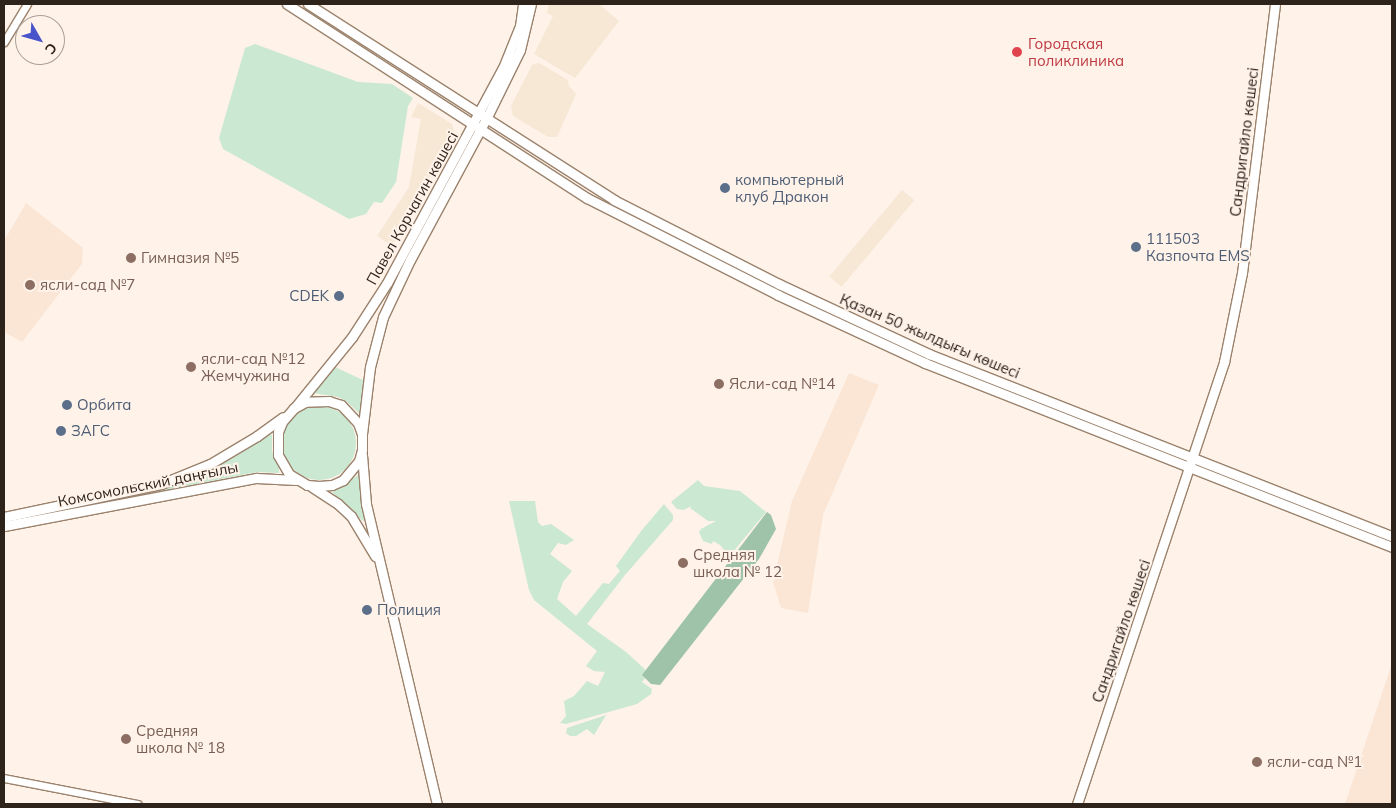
<!DOCTYPE html>
<html>
<head>
<meta charset="utf-8">
<style>
	body { margin:0 }
	#map { position:relative; width:1396px; height:808px; overflow:hidden; background:#fef2e9; font-family:Mulish,sans-serif }
	div>[style] { position:absolute }
	[style*='--x'] { left:calc(var(--x)*1px); top:calc(var(--y)*1px); width:calc(var(--w)*1px); rotate:calc(var(--a)*1deg) }
	.commercial>* { inset:0; background:#f6e8d5; transform-origin:0 0 }
	.built>* { inset:0; background:#fbe6d5 }
	.green>* { inset:0; background:#cae8d2 }
	.round { border-radius:50% }
	.forest>* { inset:0; background:#9ec3a8 }
	.roads { filter:drop-shadow(1px 0 #9b826c) drop-shadow(-1px 0 #9b826c) drop-shadow(0 1px #9b826c) drop-shadow(0 -1px #9b826c) }
	.minor>* { height:7px; margin:-3.5px; padding:0 3.5px; transform-origin:3.5px; border-radius:3.5px; background:#fff }
	.tertiary>* { height:9px; margin:-4.5px; padding:0 4.5px; transform-origin:4.5px; border-radius:4.5px; background:#fff }
	.dots>* { width:14px; height:14px; translate:-50% -50%; box-sizing:border-box; border:2px solid #fef2e9; border-radius:50% }
	span { translate:-50% -50%; white-space:nowrap; text-align:center; line-height:1.15; -webkit-text-stroke:4px #fef2e9; paint-order:stroke }
	.health-label { font-size:15px; color:#be3a42 }
	.left { translate:0 -50%; text-align:left }
	.street-label { font-size:15px; color:#2e231b }
	.service-label { font-size:15px; color:#4e5e75 }
	.right { translate:-100% -50%; text-align:right }
	.education-label { font-size:15px; color:#785e54 }
	.frame { position:absolute; inset:0; border:5px solid #2e231b; pointer-events:none }
	.north { position:absolute; left:15px; top:15px; width:50px; height:50px; box-sizing:border-box; background:#fef2e9; border:1px solid #ab9f97; border-radius:50%; rotate:128deg; font-size:14px; font-weight:700; line-height:20px; text-align:center; color:#2e231b }
	.north::after { content:''; display:block; margin:auto; width:18px; height:22px; background:#4954ca; clip-path:polygon(50% 0,100% 100%,50% 72%,0 100%) }
</style>
</head>
<body>
<div id="map">
	<div class="commercial">
		<div style="clip-path:polygon(549px 4px,599px 4px,619px 21px,575px 78px,534px 54px,553px 16px,547px 13px)"></div>
		<div style="clip-path:polygon(539px 63px,568px 80px,569px 86px,576px 94px,557px 137px,548px 137px,513px 116px,511px 106px,532px 65px)"></div>
		<div style="clip-path:polygon(418px 103px,452px 124px,454px 133px,392px 246px,377px 236px,409px 187px,421px 119px,411px 117px)"></div>
		<div style="left:902px;top:190px;width:16px;height:113px;rotate:40deg"></div>
	</div>
	<div class="built">
		<div style="clip-path:polygon(26px 203px,83px 248px,82px 264px,22px 342px,4px 332px,4px 241px)"></div>
		<div style="clip-path:polygon(849px 373px,879px 385px,823px 515px,808px 613px,781px 608px,773px 582px,792px 501px)"></div>
		<div style="clip-path:polygon(1392px 663px,1392px 804px,1345px 804px)"></div>
	</div>
	<div class="green">
		<div style="clip-path:polygon(255px 44px,358px 82px,392px 84px,413px 98px,408px 106px,396px 182px,382px 203px,374px 202px,366px 214px,349px 219px,223px 149px,219px 138px,245px 48px)"></div>
		<div style="clip-path:polygon(335px 367px,365px 381px,360px 414px,346px 401px,338px 397px,313px 393px)"></div>
		<div class="round" style="left:282px;top:406px;width:74px;height:74px"></div>
		<div style="clip-path:polygon(266px 433px,272px 435px,272px 451px,279px 467px,279px 473px,257px 472px,101px 503px,101px 500px,147px 491px)"></div>
		<div style="clip-path:polygon(358px 475px,361px 477px,366px 519px,363px 521px,332px 492px)"></div>
		<div style="clip-path:polygon(698px 480px,704px 486px,740px 491px,766px 512px,733px 552px,725px 551px,720px 545px,713px 541px,712px 544px,703px 541px,699px 532px,701px 529px,716px 521px,708px 521px,690px 508px,692px 506px,683px 510px,677px 509px,671px 502px)"></div>
		<div style="clip-path:polygon(509px 501px,535px 501px,538px 522px,542px 526px,551px 524px,574px 540px,566px 545px,558px 543px,550px 554px,572px 571px,563px 582px,557px 599px,576px 616px,603px 583px,609px 584px,620px 571px,616px 566px,642px 530px,664px 504px,673px 515px,673px 520px,625px 575px,587px 624px,626px 652px,649px 673px,642px 682px,652px 689px,651px 694px,637px 704px,566px 724px,560px 723px,566px 716px,564px 701px,574px 696px,587px 681px,598px 686px,605px 672px,594px 671px,586px 666px,597px 651px,534px 600px,529px 590px)"></div>
		<div style="clip-path:polygon(606px 715px,594px 735px,587px 729px,576px 736px,570px 736px,566px 733px,567px 728px)"></div>
	</div>
	<div class="forest">
		<div style="clip-path:polygon(767px 512px,771px 515px,776px 529px,759px 559px,660px 685px,651px 684px,642px 675px)"></div>
	</div>
	<div class="roads">
		<div class="minor">
			<div style="--x:4;--y:42;--w:44;--a:-58.8"></div>
			<div style="--x:4;--y:778;--w:136;--a:11"></div>
		</div>
		<div class="tertiary">
			<div style="--x:287;--y:4;--w:357;--a:32.9"></div>
			<div style="--x:587;--y:198;--w:214;--a:26.9"></div>
			<div style="--x:778;--y:295;--w:162;--a:24.8"></div>
			<div style="--x:925;--y:363;--w:502;--a:21.5"></div>
			<div style="--x:308;--y:4;--w:363;--a:32.6"></div>
			<div style="--x:614;--y:200;--w:185;--a:27"></div>
			<div style="--x:779;--y:284;--w:166;--a:25"></div>
			<div style="--x:929;--y:354;--w:497;--a:21.5"></div>
			<div style="--x:296;--y:406;--w:89;--a:-50.9"></div>
			<div style="--x:352;--y:337;--w:64;--a:-57.1"></div>
			<div style="--x:387;--y:283;--w:244;--a:-61.7"></div>
			<div style="--x:503;--y:68;--w:45;--a:-68"></div>
			<div style="--x:520;--y:26;--w:22;--a:-82"></div>
			<div style="--x:362;--y:434;--w:12;--a:-110"></div>
			<div style="--x:358;--y:423;--w:25;--a:-133"></div>
			<div style="--x:341;--y:405;--w:13;--a:-162"></div>
			<div style="--x:329;--y:401;--w:24;--a:178"></div>
			<div style="--x:305;--y:402;--w:13;--a:151"></div>
			<div style="--x:294;--y:408;--w:18;--a:131"></div>
			<div style="--x:282;--y:422;--w:11;--a:112"></div>
			<div style="--x:278;--y:432;--w:23;--a:90"></div>
			<div style="--x:278;--y:455;--w:22;--a:60"></div>
			<div style="--x:289;--y:474;--w:21;--a:31"></div>
			<div style="--x:307;--y:485;--w:12;--a:5"></div>
			<div style="--x:319;--y:486;--w:13;--a:-4"></div>
			<div style="--x:332;--y:485;--w:12;--a:-24"></div>
			<div style="--x:343;--y:480;--w:25;--a:-50"></div>
			<div style="--x:359;--y:461;--w:11;--a:-75"></div>
			<div style="--x:362;--y:450;--w:16;--a:-90"></div>
			<div style="--x:362;--y:434;--w:67;--a:-83.2"></div>
			<div style="--x:370;--y:367;--w:52;--a:-75.4"></div>
			<div style="--x:383;--y:317;--w:63;--a:-64.7"></div>
			<div style="--x:410;--y:260;--w:160;--a:-61.7"></div>
			<div style="--x:486;--y:119;--w:77;--a:-63.8"></div>
			<div style="--x:520;--y:50;--w:47;--a:-76.6"></div>
			<div style="--x:362;--y:455;--w:49;--a:85.3"></div>
			<div style="--x:366;--y:504;--w:308;--a:76.7"></div>
			<div style="--x:312;--y:487;--w:31;--a:33"></div>
			<div style="--x:338;--y:504;--w:18;--a:43"></div>
			<div style="--x:351;--y:516;--w:47;--a:59"></div>
			<div style="--x:4;--y:517;--w:160;--a:-11.9"></div>
			<div style="--x:161;--y:484;--w:53;--a:-22.2"></div>
			<div style="--x:210;--y:464;--w:55;--a:-30.8"></div>
			<div style="--x:257;--y:436;--w:32;--a:-36"></div>
			<div style="--x:4;--y:526;--w:257;--a:-10.8"></div>
			<div style="--x:256;--y:478;--w:40;--a:2.9"></div>
			<div style="--x:1077;--y:804;--w:466;--a:-71.6"></div>
			<div style="--x:1224;--y:362;--w:91;--a:-78.6"></div>
			<div style="--x:1242;--y:273;--w:271;--a:-83"></div>
		</div>
	</div>
	<div class="dots">
		<div style="left:1017px;top:52px;background:#e0444e"></div>
		<div style="left:725px;top:188px;background:#5c6f8a"></div>
		<div style="left:1136px;top:247px;background:#5c6f8a"></div>
		<div style="left:131px;top:258px;background:#8d6e63"></div>
		<div style="left:30px;top:285px;background:#8d6e63"></div>
		<div style="left:339px;top:296px;background:#5c6f8a"></div>
		<div style="left:191px;top:367px;background:#8d6e63"></div>
		<div style="left:719px;top:384px;background:#8d6e63"></div>
		<div style="left:67px;top:405px;background:#5c6f8a"></div>
		<div style="left:61px;top:431px;background:#5c6f8a"></div>
		<div style="left:683px;top:563px;background:#8d6e63"></div>
		<div style="left:367px;top:610px;background:#5c6f8a"></div>
		<div style="left:126px;top:739px;background:#8d6e63"></div>
		<div style="left:1257px;top:762px;background:#8d6e63"></div>
	</div>
	<div class="health-label">
		<span class="left" style="left:1028px;top:52px">Городская<br>поликлиника</span>
	</div>
	<div class="street-label">
		<span style="left:1244px;top:142px;rotate:-83deg">Сандригайло көшесі</span>
		<span style="left:412px;top:208px;rotate:-61deg">Павел Корчагин көшесі</span>
		<span style="left:930px;top:336px;rotate:23deg">Қазан 50 жылдығы көшесі</span>
		<span style="left:148px;top:484px;rotate:-11deg">Комсомольский даңғылы</span>
		<span style="left:1121px;top:631px;rotate:-71deg">Сандригайло көшесі</span>
	</div>
	<div class="service-label">
		<span class="left" style="left:735px;top:188px">компьютерный<br>клуб Дракон</span>
		<span class="left" style="left:1146px;top:247px">111503<br>Казпочта EMS</span>
		<span class="right" style="left:329px;top:296px">CDEK</span>
		<span class="left" style="left:77px;top:405px">Орбита</span>
		<span class="left" style="left:71px;top:431px">ЗАГС</span>
		<span class="left" style="left:377px;top:610px">Полиция</span>
	</div>
	<div class="education-label">
		<span class="left" style="left:141px;top:258px">Гимназия №5</span>
		<span class="left" style="left:40px;top:285px">ясли-сад №7</span>
		<span class="left" style="left:201px;top:367px">ясли-сад №12<br>Жемчужина</span>
		<span class="left" style="left:729px;top:384px">Ясли-сад №14</span>
		<span class="left" style="left:693px;top:563px">Средняя<br>школа № 12</span>
		<span class="left" style="left:136px;top:739px">Средняя<br>школа № 18</span>
		<span class="left" style="left:1267px;top:762px">ясли-сад №1</span>
	</div>
	<div class="frame"></div>
	<div class="north">С</div>
</div>
</body>
</html>
